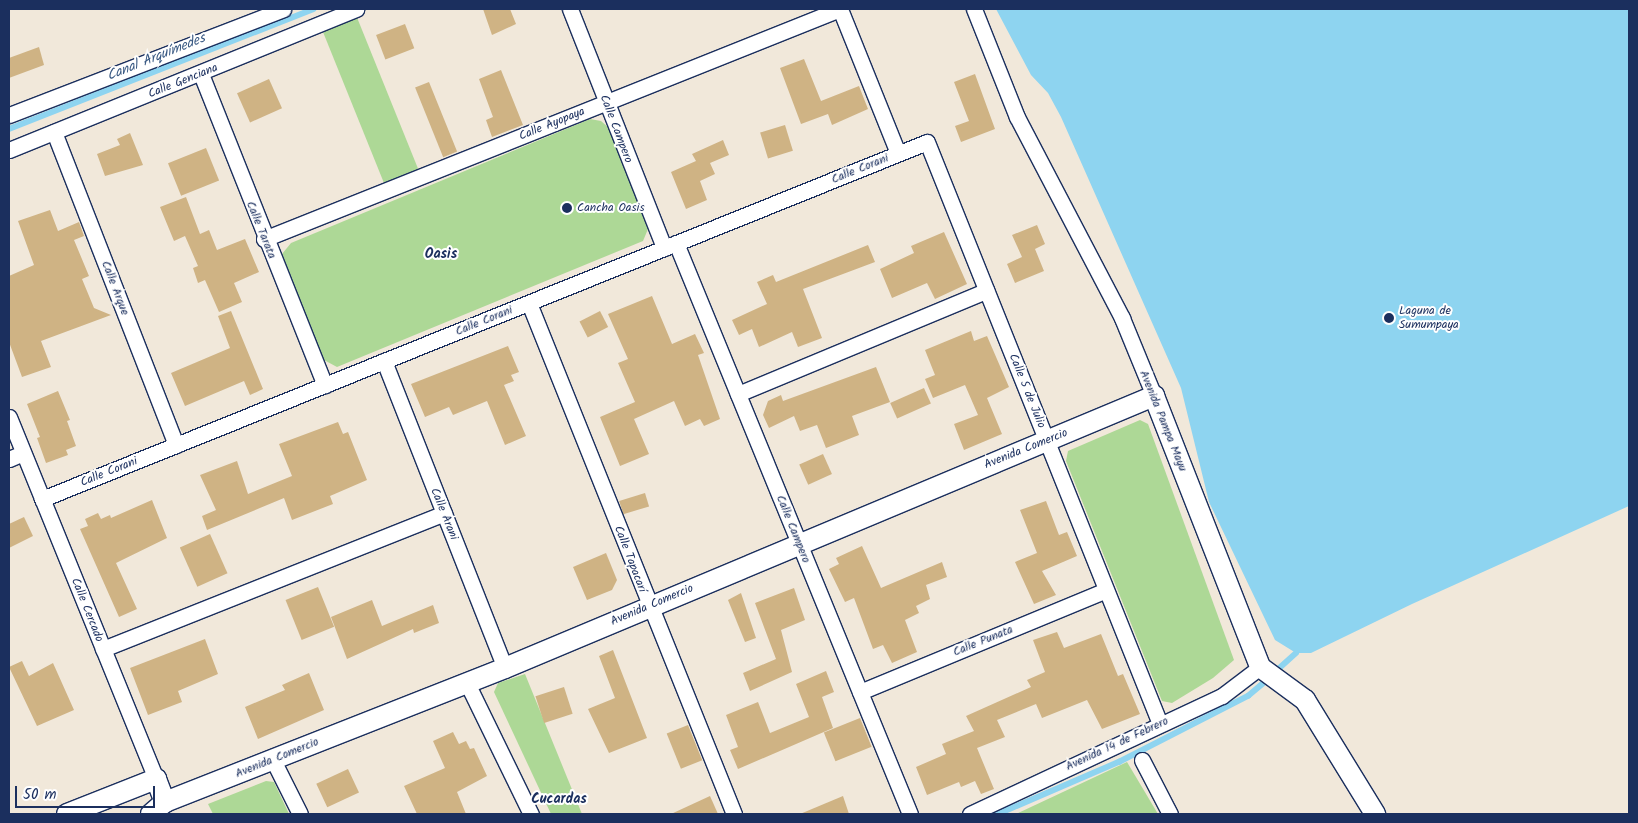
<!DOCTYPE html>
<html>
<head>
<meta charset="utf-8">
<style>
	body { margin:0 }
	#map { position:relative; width:1638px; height:823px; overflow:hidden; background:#f1e8da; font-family:Kalam,sans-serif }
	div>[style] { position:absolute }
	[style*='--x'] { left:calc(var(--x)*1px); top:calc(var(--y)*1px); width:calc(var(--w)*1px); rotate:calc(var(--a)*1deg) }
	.green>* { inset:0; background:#add896; transform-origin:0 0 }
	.water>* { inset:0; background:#8ed4f0 }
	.stream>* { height:5.5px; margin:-2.75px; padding:0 2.75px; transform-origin:2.75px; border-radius:2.75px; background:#8ed4f0 }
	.building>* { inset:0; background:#cfb384; transform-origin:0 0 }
	.roads { filter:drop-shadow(1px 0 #1b2f5e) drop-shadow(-1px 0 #1b2f5e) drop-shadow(0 1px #1b2f5e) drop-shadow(0 -1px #1b2f5e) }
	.street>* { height:15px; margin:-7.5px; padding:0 7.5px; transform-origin:7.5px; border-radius:7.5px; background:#fff }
	.secondary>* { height:20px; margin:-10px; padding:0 10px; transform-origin:10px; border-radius:10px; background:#fff }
	.dots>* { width:14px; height:14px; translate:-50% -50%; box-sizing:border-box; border:2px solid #fff; border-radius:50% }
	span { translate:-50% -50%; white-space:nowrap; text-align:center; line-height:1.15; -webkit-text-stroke:4px #fff; paint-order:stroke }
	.street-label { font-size:12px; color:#1b2f5e }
	.poi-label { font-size:12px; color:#1b2f5e }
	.left { translate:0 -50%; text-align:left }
	.water-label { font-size:14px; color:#385882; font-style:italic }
	.neighbourhood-label { font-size:14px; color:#1b2f5e; font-weight:700 }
	.frame { position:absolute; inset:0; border:10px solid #1b2f5e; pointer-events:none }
	.scale { position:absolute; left:15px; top:786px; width:140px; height:22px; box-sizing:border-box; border:2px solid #1b2f5e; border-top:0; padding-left:6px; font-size:15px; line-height:18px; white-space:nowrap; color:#1b2f5e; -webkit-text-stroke:4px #fff; paint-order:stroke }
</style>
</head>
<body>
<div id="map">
	<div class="green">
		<div style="left:356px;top:15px;width:166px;height:37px;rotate:68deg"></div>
		<div style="clip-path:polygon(590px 119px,601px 121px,609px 128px,648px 229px,643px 241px,337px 367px,324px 360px,282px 254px,291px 243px)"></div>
		<div style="clip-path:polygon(1140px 420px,1148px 424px,1234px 660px,1213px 678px,1172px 703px,1162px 701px,1066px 461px,1068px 451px)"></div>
		<div style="clip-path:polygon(525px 674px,582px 814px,551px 814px,494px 692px,498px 683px)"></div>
		<div style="clip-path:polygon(1127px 762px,1158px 814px,1016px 814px)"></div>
		<div style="clip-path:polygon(266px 781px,274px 782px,289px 814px,213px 814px,208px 804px)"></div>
	</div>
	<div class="water">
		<div style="clip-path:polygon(996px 9px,1629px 9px,1629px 506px,1412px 604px,1311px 653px,1296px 653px,1275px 640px,1209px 502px,1181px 388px,1061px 117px,1048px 93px,1031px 75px)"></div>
	</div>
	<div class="stream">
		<div style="--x:9;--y:129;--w:327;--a:-21.5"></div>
		<div style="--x:1275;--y:672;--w:28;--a:-42"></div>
		<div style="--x:998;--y:814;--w:132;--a:-23.3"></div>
		<div style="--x:1119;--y:762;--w:145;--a:-27.1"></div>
		<div style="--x:1248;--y:696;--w:26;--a:-40"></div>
	</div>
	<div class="building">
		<div style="clip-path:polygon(483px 9px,510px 9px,516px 24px,492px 35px)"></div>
		<div style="left:405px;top:24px;width:26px;height:31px;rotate:69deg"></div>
		<div style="clip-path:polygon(39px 47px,44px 65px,9px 78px,9px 58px)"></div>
		<div style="clip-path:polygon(804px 59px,821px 101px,859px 86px,868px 109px,832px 125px,828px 114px,801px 124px,780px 68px)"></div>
		<div style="clip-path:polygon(501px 70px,523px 125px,492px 137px,486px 120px,493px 117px,479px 79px)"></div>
		<div style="clip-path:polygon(975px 74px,995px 129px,961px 142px,955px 126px,969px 121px,954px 82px)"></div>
		<div style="left:269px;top:79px;width:32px;height:35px;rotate:66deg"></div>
		<div style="left:429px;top:82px;width:75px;height:15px;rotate:68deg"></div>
		<div style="left:785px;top:125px;width:27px;height:26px;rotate:73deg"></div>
		<div style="clip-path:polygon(130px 133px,143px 165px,105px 176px,97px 154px,120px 145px,117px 139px)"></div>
		<div style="clip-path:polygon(723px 140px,729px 155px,710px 163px,715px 174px,700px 181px,707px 200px,686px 209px,671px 172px,696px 161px,692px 154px)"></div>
		<div style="left:206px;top:148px;width:35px;height:41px;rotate:68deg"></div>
		<div style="clip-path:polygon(186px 197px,200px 234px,209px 230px,217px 250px,245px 239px,259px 272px,234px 283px,242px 302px,219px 312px,205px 280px,198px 283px,193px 268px,198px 266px,185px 236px,174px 241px,160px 207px)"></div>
		<div style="clip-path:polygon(50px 210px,58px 231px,79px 222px,84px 236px,74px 240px,89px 276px,82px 279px,94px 308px,111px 315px,41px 341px,51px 367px,22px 377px,9px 342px,9px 276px,34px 265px,18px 221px)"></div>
		<div style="clip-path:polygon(1037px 225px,1045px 244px,1035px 249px,1044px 271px,1015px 283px,1007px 264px,1022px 257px,1012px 235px)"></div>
		<div style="clip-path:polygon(944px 232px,967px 284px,935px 299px,927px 283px,892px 298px,880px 269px,914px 253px,911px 246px)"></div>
		<div style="clip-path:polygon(868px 245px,875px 262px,803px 289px,822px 338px,798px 347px,792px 332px,759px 347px,752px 329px,739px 335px,732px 320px,767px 304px,757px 282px,773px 275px,776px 282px)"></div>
		<div style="clip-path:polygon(652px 296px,672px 344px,695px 334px,704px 353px,698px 355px,720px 419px,704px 426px,700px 419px,685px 426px,674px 401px,634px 419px,649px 454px,620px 466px,600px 417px,635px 402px,618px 363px,628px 359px,608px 314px)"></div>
		<div style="clip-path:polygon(231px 311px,263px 389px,250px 395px,244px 381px,185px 406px,171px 373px,230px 348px,218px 316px)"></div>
		<div style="left:600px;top:311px;width:18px;height:23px;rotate:63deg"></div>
		<div style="clip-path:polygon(971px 331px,974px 341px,987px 336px,1009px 387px,987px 398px,1002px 434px,964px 450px,954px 424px,978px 415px,965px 385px,933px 398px,925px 379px,935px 375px,925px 350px)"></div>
		<div style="clip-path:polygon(508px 346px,519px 372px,511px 375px,514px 381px,504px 385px,526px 436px,505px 445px,487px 401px,453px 415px,449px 407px,425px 417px,411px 384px)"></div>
		<div style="clip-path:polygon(876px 367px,890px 402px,852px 416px,859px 435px,826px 448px,817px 425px,800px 431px,794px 416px,769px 428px,763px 415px,768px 401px,781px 395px,783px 401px)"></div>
		<div style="left:924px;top:388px;width:17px;height:37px;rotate:66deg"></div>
		<div style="clip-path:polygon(58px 391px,70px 420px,67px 421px,76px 446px,66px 450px,68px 455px,46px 463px,37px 438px,40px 437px,27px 404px)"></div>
		<div style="clip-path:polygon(338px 422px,343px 434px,348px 432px,367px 480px,330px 496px,333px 504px,292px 520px,284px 498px,207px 530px,202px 516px,216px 510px,200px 475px,237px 461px,248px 494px,292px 476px,279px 444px)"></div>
		<div style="left:823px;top:454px;width:22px;height:26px;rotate:66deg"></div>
		<div style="left:645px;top:493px;width:14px;height:27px;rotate:73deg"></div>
		<div style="clip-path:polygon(152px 500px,167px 538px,116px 563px,137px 609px,119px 617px,80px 529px,88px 526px,85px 519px,98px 513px,101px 519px,110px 515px,111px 518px)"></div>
		<div style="clip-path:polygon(1046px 501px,1059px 535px,1067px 532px,1077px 556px,1042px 571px,1056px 595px,1034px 604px,1015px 562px,1037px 553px,1020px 510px)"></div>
		<div style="clip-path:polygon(24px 517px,33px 536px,9px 548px,9px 524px)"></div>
		<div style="left:210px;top:534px;width:43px;height:33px;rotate:66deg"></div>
		<div style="clip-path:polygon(862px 546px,881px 588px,942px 562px,947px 577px,926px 585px,930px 599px,916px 606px,919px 613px,905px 620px,917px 652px,892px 663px,883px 645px,873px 649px,854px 598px,845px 602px,829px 569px,839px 564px,836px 558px)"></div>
		<div style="clip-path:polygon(606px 553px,617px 580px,612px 590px,587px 600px,573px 567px)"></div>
		<div style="left:318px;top:587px;width:43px;height:35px;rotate:68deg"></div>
		<div style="clip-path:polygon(794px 588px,805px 620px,781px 630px,792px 672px,750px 691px,743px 673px,776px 659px,755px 603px)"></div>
		<div style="clip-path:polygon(741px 593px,756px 638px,745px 642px,728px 600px)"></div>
		<div style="clip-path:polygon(372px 600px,382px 626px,433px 605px,439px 623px,414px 633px,413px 629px,347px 659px,331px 617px)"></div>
		<div style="clip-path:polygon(1057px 632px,1064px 648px,1101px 634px,1118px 676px,1123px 674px,1140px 714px,1102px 729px,1087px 700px,1042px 718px,1036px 704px,997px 720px,1005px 737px,977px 748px,994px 789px,981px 794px,975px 781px,961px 787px,959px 782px,927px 795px,916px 767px,946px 754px,942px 744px,974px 731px,966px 716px,1031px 687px,1027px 680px,1045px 672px,1033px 640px)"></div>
		<div style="clip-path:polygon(205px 639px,218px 674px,178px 691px,182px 702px,148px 715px,130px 668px)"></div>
		<div style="clip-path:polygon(613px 650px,647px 738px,609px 753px,588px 709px,615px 698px,599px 656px)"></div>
		<div style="clip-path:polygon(22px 661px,29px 676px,53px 663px,74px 710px,37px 726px,9px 667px)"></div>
		<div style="clip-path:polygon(826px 671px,834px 692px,822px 697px,833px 728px,738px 769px,730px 750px,738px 747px,726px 715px,758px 702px,770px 733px,809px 717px,796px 684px)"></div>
		<div style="clip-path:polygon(309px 673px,324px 710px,258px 739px,245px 707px,285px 690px,282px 685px)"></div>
		<div style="left:564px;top:687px;width:28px;height:30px;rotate:72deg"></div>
		<div style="left:860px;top:718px;width:31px;height:39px;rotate:68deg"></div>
		<div style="left:688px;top:725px;width:38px;height:23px;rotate:68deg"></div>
		<div style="clip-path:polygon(453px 732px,459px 744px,466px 741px,470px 749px,474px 748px,487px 776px,457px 792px,466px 814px,417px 814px,404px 786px,445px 768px,433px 741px)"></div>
		<div style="left:348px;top:769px;width:26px;height:35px;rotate:65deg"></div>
		<div style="clip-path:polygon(710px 796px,718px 814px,671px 814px)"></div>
		<div style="clip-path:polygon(843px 796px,849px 814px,800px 814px)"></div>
	</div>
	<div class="roads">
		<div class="street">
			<div style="--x:570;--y:9;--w:257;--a:68.5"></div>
			<div style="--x:840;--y:9;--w:155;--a:68.1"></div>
			<div style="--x:974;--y:9;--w:116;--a:68.3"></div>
			<div style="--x:1017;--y:117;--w:227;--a:62.4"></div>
			<div style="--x:1122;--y:318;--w:84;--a:67.7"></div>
			<div style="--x:201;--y:74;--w:335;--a:68.3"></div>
			<div style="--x:9;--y:115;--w:294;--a:-21.1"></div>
			<div style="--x:54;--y:132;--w:336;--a:68.7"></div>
			<div style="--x:9;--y:150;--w:375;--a:-22.1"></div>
			<div style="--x:264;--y:239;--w:620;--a:-21.77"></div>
			<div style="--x:676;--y:243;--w:617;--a:67.72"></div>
			<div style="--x:529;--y:303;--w:551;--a:68.14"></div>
			<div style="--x:384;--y:361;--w:330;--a:68.5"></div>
			<div style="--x:738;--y:394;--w:269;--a:-22.6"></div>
			<div style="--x:9;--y:417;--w:391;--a:67.9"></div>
			<div style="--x:9;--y:459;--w:15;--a:-23"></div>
			<div style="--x:42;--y:499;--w:954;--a:-21.97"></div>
			<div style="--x:927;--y:142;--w:627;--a:68.18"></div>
			<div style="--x:103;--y:649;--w:367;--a:-21.7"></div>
			<div style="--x:467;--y:683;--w:146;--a:64"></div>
			<div style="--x:860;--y:692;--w:266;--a:-22.5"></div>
			<div style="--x:273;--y:760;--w:60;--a:63.4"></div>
			<div style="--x:1142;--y:760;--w:61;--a:62.6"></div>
			<div style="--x:970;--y:814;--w:278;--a:-25.1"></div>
			<div style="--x:1222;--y:696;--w:48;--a:-37.3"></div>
		</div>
		<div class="secondary">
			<div style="--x:67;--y:814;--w:96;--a:-21.5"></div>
			<div style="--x:156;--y:779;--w:25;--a:69"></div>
			<div style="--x:151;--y:814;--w:18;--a:-41"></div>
			<div style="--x:165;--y:802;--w:365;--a:-21.5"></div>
			<div style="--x:505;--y:668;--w:704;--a:-22.74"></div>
			<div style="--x:1154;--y:396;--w:291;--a:68.6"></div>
			<div style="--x:1260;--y:667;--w:56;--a:36.3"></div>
			<div style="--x:1305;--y:700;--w:134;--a:58.4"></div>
		</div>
	</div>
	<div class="dots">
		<div style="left:567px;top:208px;background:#1b2f5e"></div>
		<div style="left:1389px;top:318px;background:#1b2f5e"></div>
	</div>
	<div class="street-label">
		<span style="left:183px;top:81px;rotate:-22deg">Calle Genciana</span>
		<span style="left:552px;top:124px;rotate:-22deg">Calle Ayopaya</span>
		<span style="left:616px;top:129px;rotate:69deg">Calle Campero</span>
		<span style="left:860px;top:169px;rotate:-22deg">Calle Corani</span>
		<span style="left:261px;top:230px;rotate:68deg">Calle Tarata</span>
		<span style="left:115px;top:288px;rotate:69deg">Calle Arque</span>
		<span style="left:484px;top:321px;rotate:-22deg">Calle Corani</span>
		<span style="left:1027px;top:391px;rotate:68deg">Calle 5 de Julio</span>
		<span style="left:1163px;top:421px;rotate:68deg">Avenida Pampa Mayu</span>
		<span style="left:1026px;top:449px;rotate:-22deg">Avenida Comercio</span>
		<span style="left:109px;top:472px;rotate:-22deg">Calle Corani</span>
		<span style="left:444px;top:514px;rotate:68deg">Calle Arani</span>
		<span style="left:793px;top:529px;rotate:68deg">Calle Campero</span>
		<span style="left:630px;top:559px;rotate:69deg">Calle Tapacarí</span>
		<span style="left:652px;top:605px;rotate:-23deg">Avenida Comercio</span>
		<span style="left:87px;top:610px;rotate:68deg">Calle Cercado</span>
		<span style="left:983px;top:641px;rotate:-22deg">Calle Punata</span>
		<span style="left:1117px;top:744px;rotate:-25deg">Avenida 14 de Febrero</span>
		<span style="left:277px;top:758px;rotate:-22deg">Avenida Comercio</span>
	</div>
	<div class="poi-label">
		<span class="left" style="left:577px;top:208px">Cancha Oasis</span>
		<span class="left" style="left:1399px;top:318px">Laguna de<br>Sumumpaya</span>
	</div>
	<div class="water-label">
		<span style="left:156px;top:57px;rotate:-22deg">Canal Arquímedes</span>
	</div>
	<div class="neighbourhood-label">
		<span style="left:441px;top:254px">Oasis</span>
		<span style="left:559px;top:799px">Cucardas</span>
	</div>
	<div class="frame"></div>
	<div class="scale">50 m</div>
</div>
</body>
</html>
